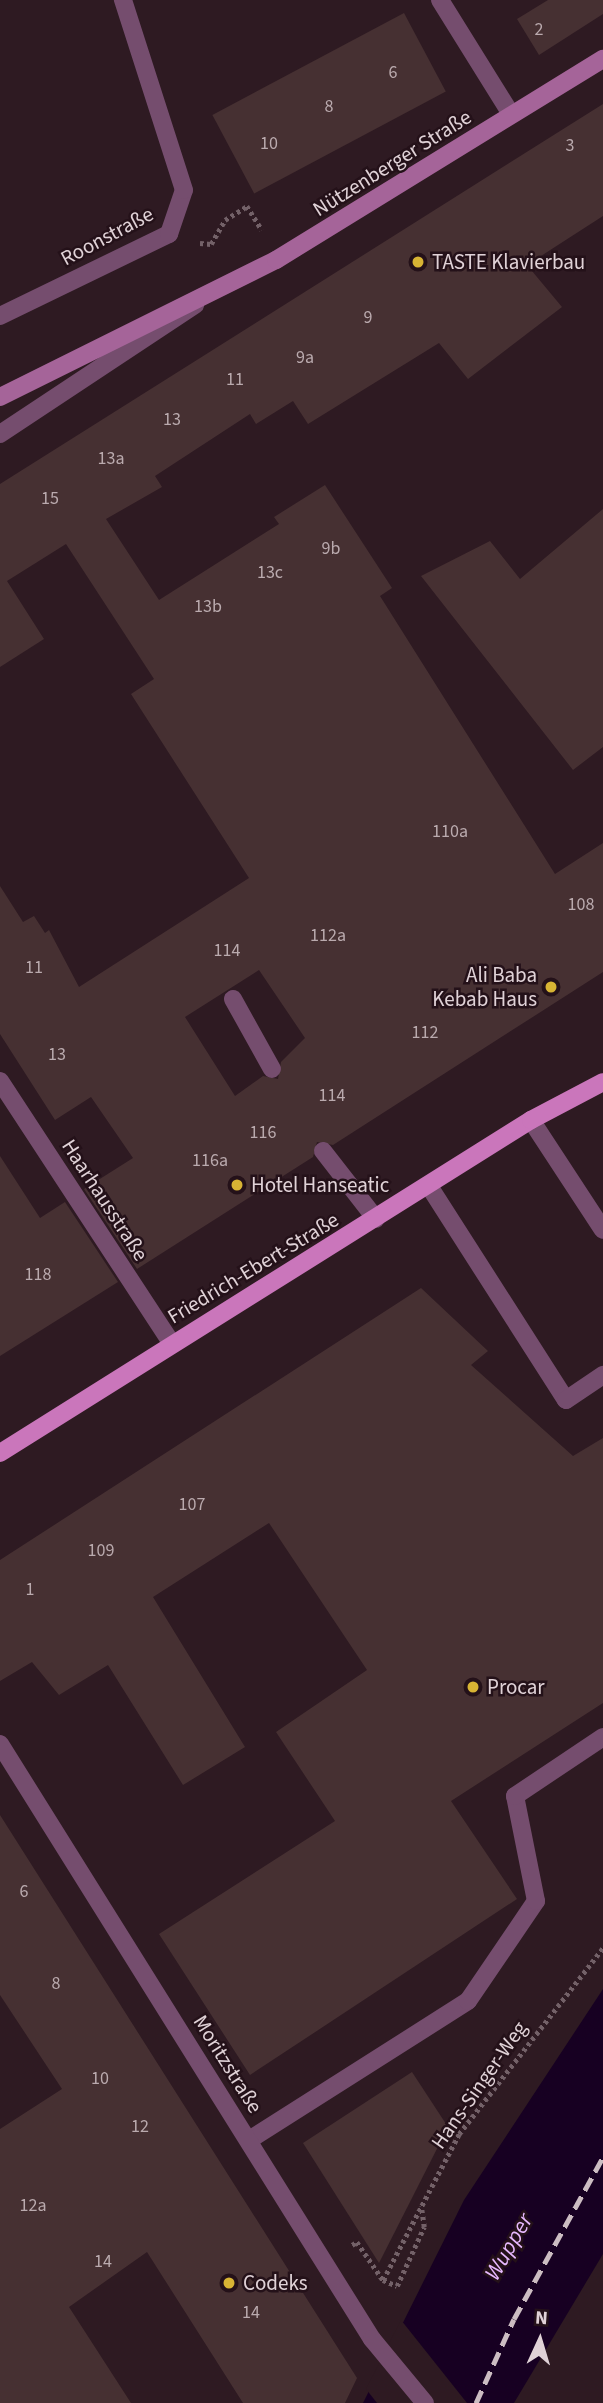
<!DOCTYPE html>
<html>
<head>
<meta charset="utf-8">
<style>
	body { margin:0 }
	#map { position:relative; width:603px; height:2403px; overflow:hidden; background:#2e1a22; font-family:"Source Sans 3",sans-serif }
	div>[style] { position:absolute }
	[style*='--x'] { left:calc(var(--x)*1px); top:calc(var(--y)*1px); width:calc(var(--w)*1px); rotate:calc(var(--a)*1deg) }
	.water>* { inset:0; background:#170022 }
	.pier>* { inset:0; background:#2e1a22 }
	.building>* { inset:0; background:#463032; transform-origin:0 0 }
	.path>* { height:4.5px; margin-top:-2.25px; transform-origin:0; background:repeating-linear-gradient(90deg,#736168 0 3.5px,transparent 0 7px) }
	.lane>* { height:18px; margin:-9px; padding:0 9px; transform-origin:9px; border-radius:9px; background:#754d6e }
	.street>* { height:18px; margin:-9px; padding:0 9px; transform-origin:9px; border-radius:9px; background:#754d6e }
	.secondary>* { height:18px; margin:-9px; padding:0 9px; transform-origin:9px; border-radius:9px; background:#a56499 }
	.primary>* { height:18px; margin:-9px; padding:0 9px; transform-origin:9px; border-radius:9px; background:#ca76bb }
	.rail>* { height:5px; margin-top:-2.5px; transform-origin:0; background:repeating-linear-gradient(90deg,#ccbdc2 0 14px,transparent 0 21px) }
	.dots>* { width:19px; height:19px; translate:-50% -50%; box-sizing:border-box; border:4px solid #241119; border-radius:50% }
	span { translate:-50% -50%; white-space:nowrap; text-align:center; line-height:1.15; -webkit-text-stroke:5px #241119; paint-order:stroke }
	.number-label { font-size:18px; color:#baaaae }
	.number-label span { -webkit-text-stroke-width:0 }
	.street-label { font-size:21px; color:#e0d2d7 }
	.poi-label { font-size:21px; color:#e0d2d7 }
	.left { translate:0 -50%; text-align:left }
	.right { translate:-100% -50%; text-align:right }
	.water-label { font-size:23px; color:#e6b8fd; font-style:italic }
	.north { position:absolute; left:505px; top:2305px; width:70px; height:70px; -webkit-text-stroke:5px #241119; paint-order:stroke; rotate:4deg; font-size:19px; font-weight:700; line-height:28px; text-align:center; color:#e0d2d7 }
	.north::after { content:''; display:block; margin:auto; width:24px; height:32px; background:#e0d2d7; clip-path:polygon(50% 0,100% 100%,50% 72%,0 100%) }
</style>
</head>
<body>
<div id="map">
	<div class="water">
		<div style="clip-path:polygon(603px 1989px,603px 2254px,514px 2403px,363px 2403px,464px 2200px)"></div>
	</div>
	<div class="pier">
		<div style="clip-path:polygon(401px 2320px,467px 2403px,377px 2403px,366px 2389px)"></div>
	</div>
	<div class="building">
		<div style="clip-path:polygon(548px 0,603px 0,603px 14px,539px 55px,517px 19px)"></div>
		<div style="left:404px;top:13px;width:89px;height:217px;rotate:62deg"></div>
		<div style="clip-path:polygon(evenodd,603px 104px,603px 216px,527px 265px,562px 307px,468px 379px,439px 343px,308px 424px,293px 401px,256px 424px,250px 414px,155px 476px,162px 487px,106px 519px,159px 600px,279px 524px,274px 517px,325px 485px,392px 588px,380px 596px,555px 874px,603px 843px,603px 972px,333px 1145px,317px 1142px,313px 1157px,137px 1269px,84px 1189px,133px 1158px,91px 1097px,55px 1120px,0 1034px,0 886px,23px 922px,34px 916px,45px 933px,49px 930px,79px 987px,249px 878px,131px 694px,154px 679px,66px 544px,7px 581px,44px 639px,0 667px,0 484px,603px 104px,259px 970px,305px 1038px,281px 1062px,278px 1079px,263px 1076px,235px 1096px,185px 1017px,259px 970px)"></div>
		<div style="clip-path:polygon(603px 509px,603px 747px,573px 770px,421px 576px,490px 541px,520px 579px)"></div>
		<div style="clip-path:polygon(0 1156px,40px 1218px,65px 1202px,118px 1282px,0 1356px)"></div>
		<div style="clip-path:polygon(421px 1288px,488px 1351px,471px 1365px,573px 1456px,603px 1438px,603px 1703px,451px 1801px,517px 1899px,250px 2075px,159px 1934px,335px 1821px,276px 1732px,367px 1670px,269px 1523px,153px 1597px,245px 1747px,183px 1785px,108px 1665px,59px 1695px,32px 1662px,0 1681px,0 1560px)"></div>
		<div style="clip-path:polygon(0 1815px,357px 2378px,345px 2403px,243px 2403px,147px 2252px,69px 2307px,131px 2403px,0 2403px,0 2129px,62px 2089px,0 1995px)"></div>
		<div style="clip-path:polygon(412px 2072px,448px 2127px,379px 2263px,303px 2143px)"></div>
	</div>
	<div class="path">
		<div style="--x:200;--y:243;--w:11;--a:5"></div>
		<div style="--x:211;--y:244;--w:28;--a:-60"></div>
		<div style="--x:225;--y:220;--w:26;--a:-32"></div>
		<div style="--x:247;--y:206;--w:28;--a:58"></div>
		<div style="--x:352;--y:2245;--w:6;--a:-31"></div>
		<div style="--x:357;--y:2242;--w:46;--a:55.6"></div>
		<div style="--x:383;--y:2280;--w:165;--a:-62.5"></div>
		<div style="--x:459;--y:2134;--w:235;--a:-52.3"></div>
		<div style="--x:383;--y:2280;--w:15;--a:23"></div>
		<div style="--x:397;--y:2286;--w:65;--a:-65.4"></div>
		<div style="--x:424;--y:2227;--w:21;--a:-98"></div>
	</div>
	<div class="lane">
		<div style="--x:233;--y:999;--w:80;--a:60.9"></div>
		<div style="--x:531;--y:1120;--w:131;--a:56.8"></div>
		<div style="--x:323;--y:1151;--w:86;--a:52.1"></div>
		<div style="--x:429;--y:1186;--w:254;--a:57.4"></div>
		<div style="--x:566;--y:1400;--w:45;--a:-34"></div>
		<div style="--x:249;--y:2140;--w:259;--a:-32.4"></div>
		<div style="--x:468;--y:2001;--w:121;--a:-55.8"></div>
		<div style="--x:536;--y:1901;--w:107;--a:-101.3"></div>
		<div style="--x:515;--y:1796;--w:106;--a:-33.8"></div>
	</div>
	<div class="street">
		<div style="--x:440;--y:0;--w:134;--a:58.1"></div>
		<div style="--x:0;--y:316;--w:188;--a:-25.9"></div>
		<div style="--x:169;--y:234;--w:46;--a:-71.2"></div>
		<div style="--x:184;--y:190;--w:200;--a:-107.8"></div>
		<div style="--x:0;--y:434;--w:234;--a:-33.5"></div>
		<div style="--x:0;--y:1081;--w:314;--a:56.8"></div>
		<div style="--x:0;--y:1744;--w:702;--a:57.99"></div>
		<div style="--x:372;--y:2339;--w:83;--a:50.4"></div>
	</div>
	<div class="secondary">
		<div style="--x:0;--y:397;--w:308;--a:-26.4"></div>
		<div style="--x:276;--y:260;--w:384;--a:-31.6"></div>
	</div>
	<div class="primary">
		<div style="--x:0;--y:1453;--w:627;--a:-32.09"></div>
		<div style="--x:531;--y:1120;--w:81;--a:-27.8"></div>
	</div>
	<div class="rail">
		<div style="--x:476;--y:2403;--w:92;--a:-65.7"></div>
		<div style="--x:514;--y:2319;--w:185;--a:-61.2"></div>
	</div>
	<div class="dots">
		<div style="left:418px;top:262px;background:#d8b434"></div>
		<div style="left:551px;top:987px;background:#d8b434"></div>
		<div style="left:237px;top:1185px;background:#d8b434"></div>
		<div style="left:473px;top:1687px;background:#d8b434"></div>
		<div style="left:229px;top:2283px;background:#d8b434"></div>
	</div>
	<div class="number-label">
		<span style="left:539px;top:30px">2</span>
		<span style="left:393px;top:73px">6</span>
		<span style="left:329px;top:107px">8</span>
		<span style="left:269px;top:144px">10</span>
		<span style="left:570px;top:146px">3</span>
		<span style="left:368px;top:318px">9</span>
		<span style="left:305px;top:358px">9a</span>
		<span style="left:235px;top:380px">11</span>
		<span style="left:172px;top:420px">13</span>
		<span style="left:111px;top:459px">13a</span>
		<span style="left:50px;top:499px">15</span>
		<span style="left:331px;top:549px">9b</span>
		<span style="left:270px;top:573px">13c</span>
		<span style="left:208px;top:607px">13b</span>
		<span style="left:450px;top:832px">110a</span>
		<span style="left:581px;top:905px">108</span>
		<span style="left:328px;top:936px">112a</span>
		<span style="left:227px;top:951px">114</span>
		<span style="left:34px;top:968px">11</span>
		<span style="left:425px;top:1033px">112</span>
		<span style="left:57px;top:1055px">13</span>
		<span style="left:332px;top:1096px">114</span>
		<span style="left:263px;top:1133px">116</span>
		<span style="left:210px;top:1161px">116a</span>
		<span style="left:38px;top:1275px">118</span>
		<span style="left:192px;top:1505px">107</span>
		<span style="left:101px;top:1551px">109</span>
		<span style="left:30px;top:1590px">1</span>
		<span style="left:24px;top:1892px">6</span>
		<span style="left:56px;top:1984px">8</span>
		<span style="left:100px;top:2079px">10</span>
		<span style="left:140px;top:2127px">12</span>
		<span style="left:33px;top:2206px">12a</span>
		<span style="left:103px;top:2262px">14</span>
		<span style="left:251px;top:2313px">14</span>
	</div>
	<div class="street-label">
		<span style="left:392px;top:163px;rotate:-32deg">Nützenberger Straße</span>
		<span style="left:107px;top:236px;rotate:-28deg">Roonstraße</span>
		<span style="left:105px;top:1200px;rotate:57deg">Haarhausstraße</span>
		<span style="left:253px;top:1268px;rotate:-31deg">Friedrich-Ebert-Straße</span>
		<span style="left:228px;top:2064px;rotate:58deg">Moritzstraße</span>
		<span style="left:479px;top:2085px;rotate:-55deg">Hans-Singer-Weg</span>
	</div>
	<div class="poi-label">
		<span class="left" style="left:432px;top:262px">TASTE Klavierbau</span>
		<span class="right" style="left:537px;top:987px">Ali Baba<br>Kebab Haus</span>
		<span class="left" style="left:251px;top:1185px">Hotel Hanseatic</span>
		<span class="left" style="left:487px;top:1687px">Procar</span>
		<span class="left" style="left:243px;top:2283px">Codeks</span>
	</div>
	<div class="water-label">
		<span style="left:509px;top:2247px;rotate:-60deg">Wupper</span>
	</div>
	<div class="north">N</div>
</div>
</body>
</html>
